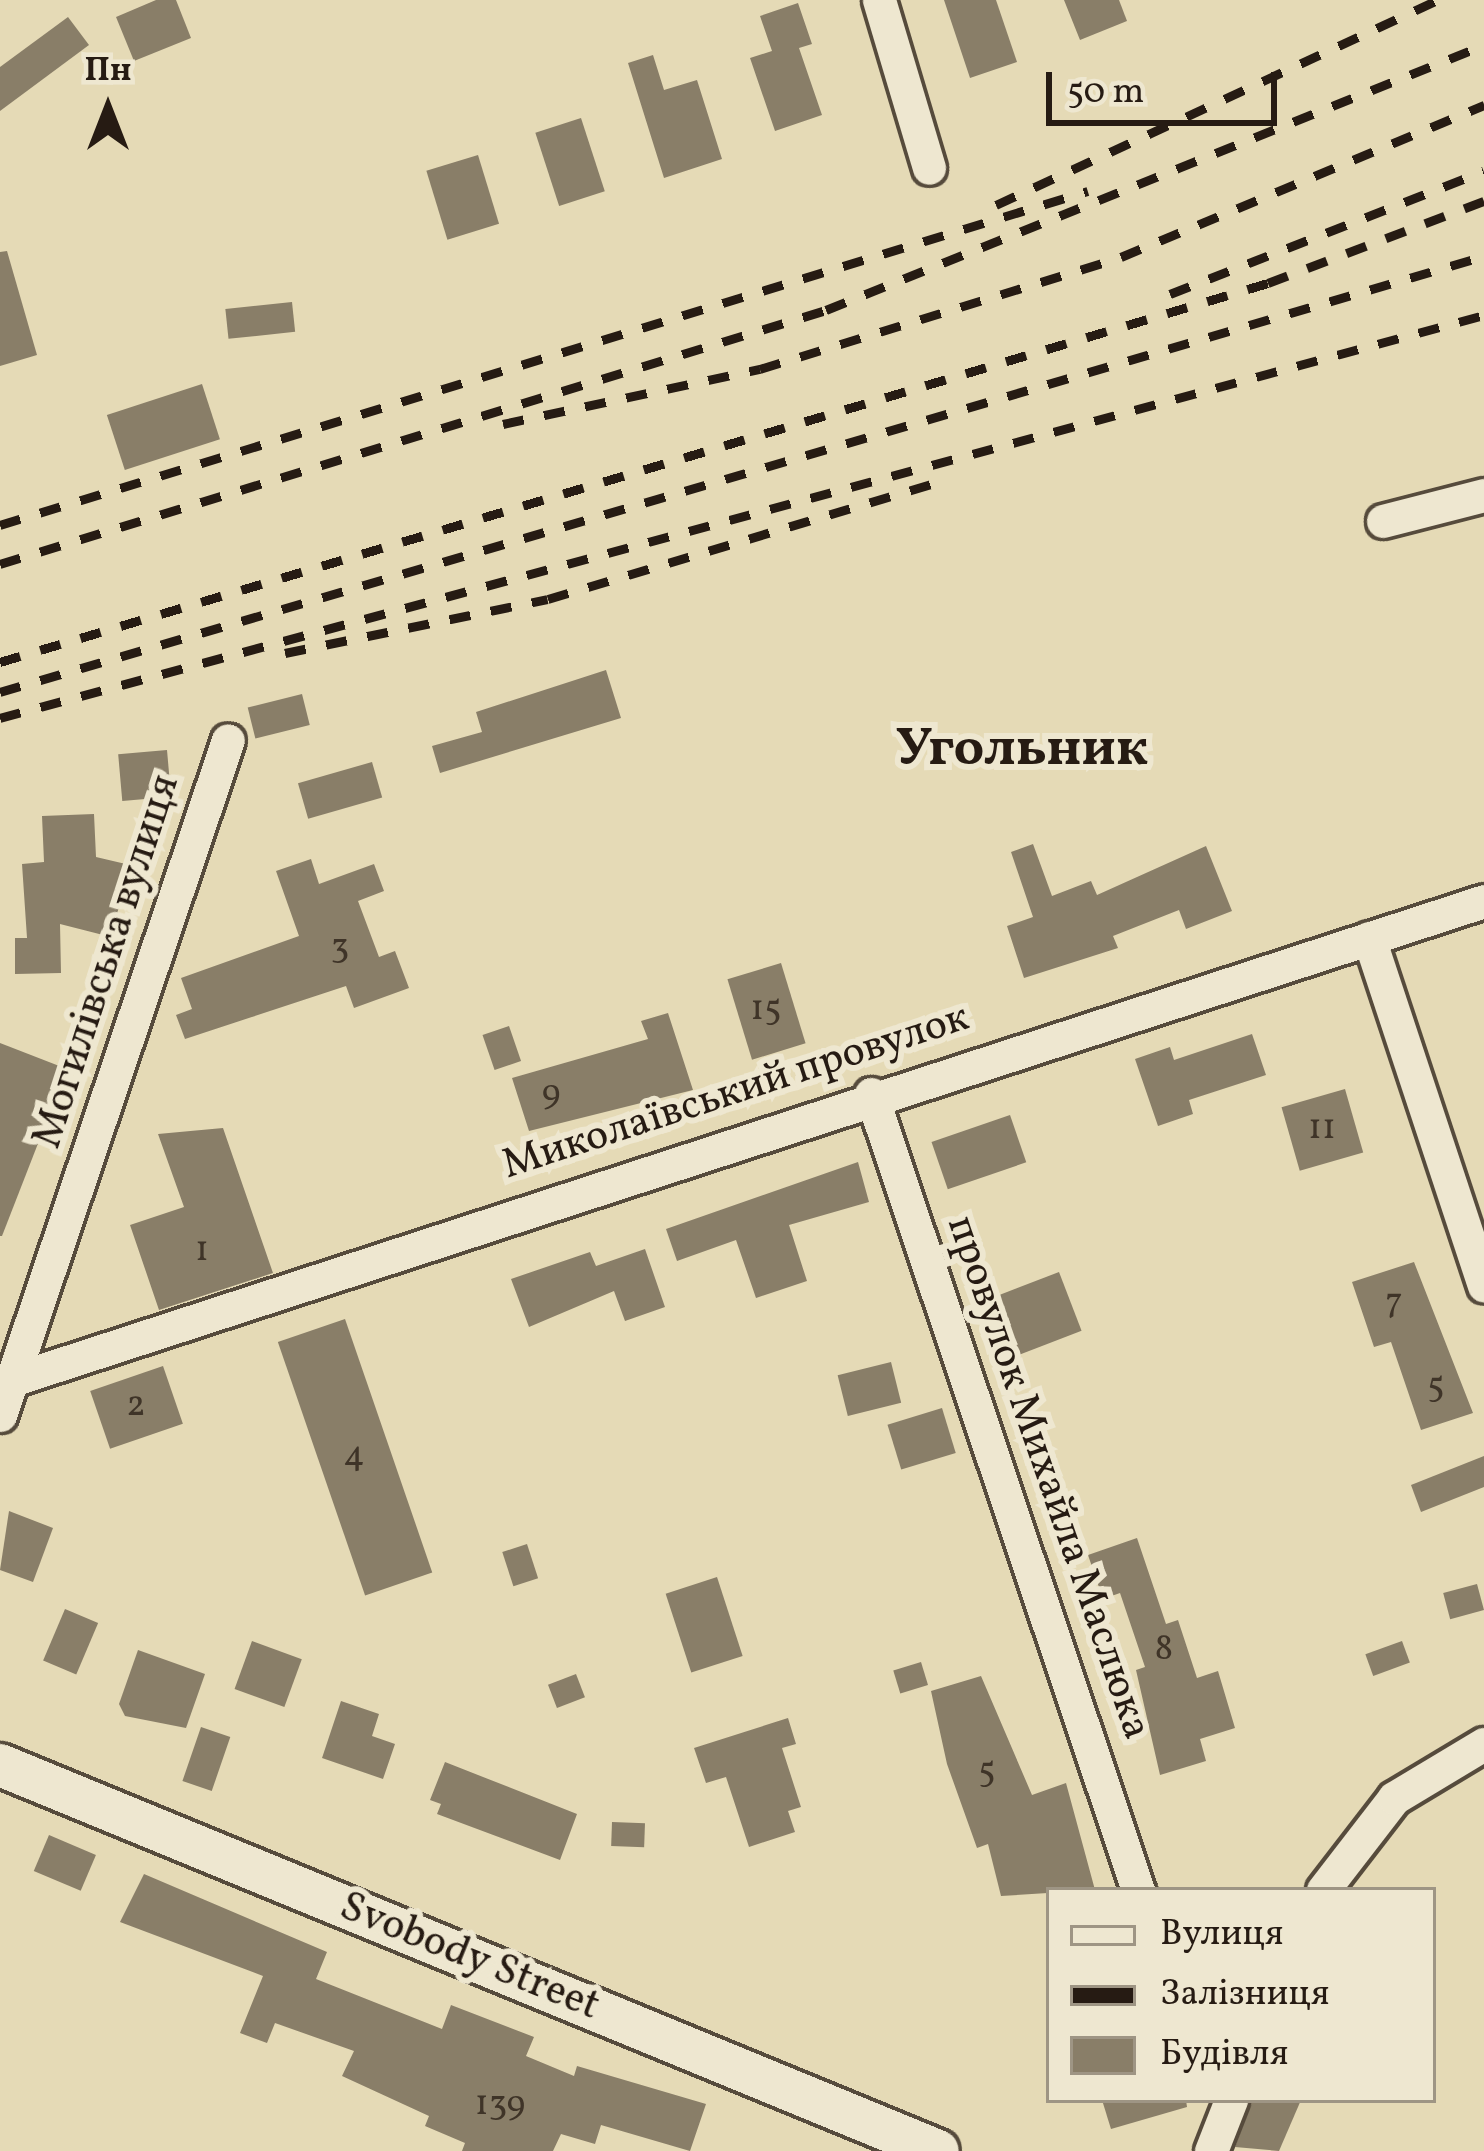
<!DOCTYPE html>
<html>
<head>
<meta charset="utf-8">
<style>
	body { margin:0 }
	#map { position:relative; width:1484px; height:2151px; overflow:hidden; background:#e5dab6; font-family:Vollkorn,serif }
	div>[style] { position:absolute }
	[style*='--x'] { left:calc(var(--x)*1px); top:calc(var(--y)*1px); width:calc(var(--w)*1px); rotate:calc(var(--a)*1deg) }
	.building>* { inset:0; background:#897e68; transform-origin:0 0 }
	.roads { filter:drop-shadow(3px 0 #564b3c) drop-shadow(-3px 0 #564b3c) drop-shadow(0 3px #564b3c) drop-shadow(0 -3px #564b3c) }
	.minor>* { height:33px; margin:-16.5px; padding:0 16.5px; transform-origin:16.5px; border-radius:16.5px; background:#eee7d0 }
	.tertiary>* { height:42px; margin:-21px; padding:0 21px; transform-origin:21px; border-radius:21px; background:#eee7d0 }
	.rail>* { height:9px; margin-top:-4.5px; transform-origin:0; background:repeating-linear-gradient(90deg,#261b13 0 21px,transparent 0 42px) }
	span { translate:-50% -50%; white-space:nowrap; text-align:center; line-height:1.15; -webkit-text-stroke:12px #eee7d0; paint-order:stroke }
	.number-label { font-size:36px; color:#3f3428 }
	.number-label span { -webkit-text-stroke-width:0 }
	.street-label { font-size:42px; color:#261b13 }
	.district-label { font-size:54px; color:#261b13; font-weight:700 }
	.legend { position:absolute; left:1046px; top:1887px; width:390px; height:216px; box-sizing:border-box; background:#eee7d0; border:3px solid #9e9584; margin:0; padding:15px 21px; list-style:none; font-size:36px; color:#261b13 }
	.legend li { display:flex; align-items:center; gap:24px; height:60px }
	.legend b { width:60px; border:3px solid #9e9584 }
	.north { position:absolute; left:48px; top:48px; width:120px; height:120px; -webkit-text-stroke:9px #eee7d0; paint-order:stroke; rotate:0deg; font-size:33px; font-weight:700; line-height:48px; text-align:center; color:#261b13 }
	.north::after { content:''; display:block; margin:auto; width:42px; height:54px; background:#261b13; clip-path:polygon(50% 0,100% 100%,50% 72%,0 100%) }
	.scale { position:absolute; left:1046px; top:72px; width:231px; height:54px; box-sizing:border-box; border:6px solid #261b13; border-top:0; padding-left:15px; font-size:36px; line-height:42px; white-space:nowrap; color:#261b13; -webkit-text-stroke:9px #eee7d0; paint-order:stroke }
</style>
</head>
<body>
<div id="map">
	<div class="building">
		<div style="clip-path:polygon(156px 0,176px 0,191px 38px,134px 61px,116px 17px)"></div>
		<div style="clip-path:polygon(944px 0,996px 0,1017px 62px,970px 78px)"></div>
		<div style="clip-path:polygon(1064px 0,1119px 0,1127px 21px,1080px 40px)"></div>
		<div style="clip-path:polygon(798px 3px,812px 44px,799px 48px,822px 115px,775px 131px,750px 58px,772px 51px,760px 16px)"></div>
		<div style="clip-path:polygon(68px 17px,89px 45px,0 111px,0 67px)"></div>
		<div style="clip-path:polygon(653px 55px,664px 90px,697px 80px,722px 159px,664px 178px,628px 63px)"></div>
		<div style="left:581px;top:118px;width:77px;height:48px;rotate:72deg"></div>
		<div style="left:478px;top:155px;width:72px;height:54px;rotate:73deg"></div>
		<div style="clip-path:polygon(7px 251px,37px 355px,0 366px,0 252px)"></div>
		<div style="left:292px;top:302px;width:30px;height:67px;rotate:84deg"></div>
		<div style="left:202px;top:384px;width:58px;height:100px;rotate:72deg"></div>
		<div style="clip-path:polygon(606px 670px,621px 718px,440px 773px,432px 746px,482px 732px,476px 712px)"></div>
		<div style="left:302px;top:694px;width:32px;height:56px;rotate:76deg"></div>
		<div style="left:167px;top:750px;width:47px;height:49px;rotate:85deg"></div>
		<div style="left:372px;top:762px;width:37px;height:77px;rotate:74deg"></div>
		<div style="clip-path:polygon(94px 814px,96px 857px,130px 865px,111px 937px,60px 924px,61px 973px,15px 974px,15px 938px,27px 938px,22px 864px,44px 862px,42px 816px)"></div>
		<div style="clip-path:polygon(1033px 844px,1052px 896px,1091px 881px,1097px 895px,1206px 846px,1232px 911px,1186px 929px,1179px 910px,1113px 936px,1118px 948px,1024px 978px,1007px 926px,1033px 917px,1011px 852px)"></div>
		<div style="clip-path:polygon(311px 859px,319px 884px,374px 864px,384px 891px,358px 901px,379px 957px,395px 951px,409px 988px,354px 1008px,346px 986px,185px 1039px,176px 1015px,192px 1009px,181px 978px,299px 936px,276px 871px)"></div>
		<div style="left:781px;top:963px;width:84px;height:56px;rotate:73deg"></div>
		<div style="clip-path:polygon(668px 1013px,693px 1090px,529px 1131px,512px 1078px,648px 1039px,641px 1021px)"></div>
		<div style="left:509px;top:1026px;width:37px;height:28px;rotate:71deg"></div>
		<div style="clip-path:polygon(1252px 1034px,1266px 1075px,1189px 1100px,1193px 1114px,1158px 1126px,1135px 1059px,1170px 1047px,1174px 1060px)"></div>
		<div style="clip-path:polygon(0 1043px,67px 1069px,2px 1236px,0 1236px)"></div>
		<div style="left:1345px;top:1089px;width:66px;height:66px;rotate:74deg"></div>
		<div style="left:1010px;top:1115px;width:50px;height:83px;rotate:71deg"></div>
		<div style="clip-path:polygon(223px 1128px,273px 1273px,159px 1310px,130px 1225px,184px 1207px,158px 1134px)"></div>
		<div style="clip-path:polygon(858px 1162px,869px 1202px,789px 1225px,807px 1281px,756px 1298px,736px 1240px,677px 1261px,666px 1229px)"></div>
		<div style="clip-path:polygon(645px 1249px,665px 1307px,625px 1321px,614px 1291px,529px 1327px,511px 1279px,590px 1252px,596px 1266px)"></div>
		<div style="clip-path:polygon(1414px 1262px,1473px 1413px,1421px 1430px,1391px 1342px,1374px 1347px,1352px 1282px)"></div>
		<div style="left:1059px;top:1272px;width:63px;height:66px;rotate:69deg"></div>
		<div style="left:345px;top:1319px;width:268px;height:71px;rotate:71deg"></div>
		<div style="left:891px;top:1362px;width:42px;height:55px;rotate:76deg"></div>
		<div style="left:163px;top:1366px;width:61px;height:77px;rotate:71deg"></div>
		<div style="left:942px;top:1408px;width:47px;height:57px;rotate:73deg"></div>
		<div style="clip-path:polygon(1484px 1456px,1484px 1487px,1421px 1512px,1411px 1485px)"></div>
		<div style="clip-path:polygon(9px 1511px,53px 1528px,33px 1582px,0 1570px)"></div>
		<div style="clip-path:polygon(1137px 1538px,1166px 1624px,1178px 1620px,1197px 1678px,1218px 1671px,1235px 1728px,1200px 1739px,1206px 1761px,1160px 1775px,1136px 1670px,1145px 1667px,1120px 1593px,1103px 1599px,1088px 1555px)"></div>
		<div style="left:527px;top:1544px;width:36px;height:26px;rotate:72deg"></div>
		<div style="left:717px;top:1577px;width:83px;height:54px;rotate:72deg"></div>
		<div style="left:1477px;top:1584px;width:27px;height:35px;rotate:75deg"></div>
		<div style="left:65px;top:1609px;width:36px;height:56px;rotate:23deg"></div>
		<div style="left:252px;top:1641px;width:53px;height:51px;rotate:20deg"></div>
		<div style="left:1402px;top:1641px;width:23px;height:39px;rotate:70deg"></div>
		<div style="clip-path:polygon(138px 1650px,205px 1674px,186px 1728px,125px 1716px,119px 1704px)"></div>
		<div style="left:921px;top:1662px;width:24px;height:29px;rotate:73deg"></div>
		<div style="left:576px;top:1674px;width:25px;height:30px;rotate:69deg"></div>
		<div style="clip-path:polygon(981px 1676px,1032px 1795px,1066px 1783px,1095px 1890px,1001px 1896px,988px 1844px,977px 1848px,947px 1764px,931px 1691px)"></div>
		<div style="clip-path:polygon(341px 1701px,379px 1714px,372px 1736px,395px 1744px,383px 1779px,322px 1758px)"></div>
		<div style="clip-path:polygon(788px 1718px,796px 1744px,782px 1748px,801px 1807px,788px 1811px,795px 1832px,749px 1847px,726px 1777px,706px 1783px,694px 1748px)"></div>
		<div style="left:201px;top:1727px;width:31px;height:57px;rotate:19deg"></div>
		<div style="clip-path:polygon(445px 1762px,577px 1814px,560px 1860px,437px 1814px,441px 1804px,430px 1800px)"></div>
		<div style="left:612px;top:1822px;width:33px;height:24px;rotate:2deg"></div>
		<div style="left:49px;top:1835px;width:51px;height:39px;rotate:23deg"></div>
		<div style="clip-path:polygon(144px 1874px,327px 1952px,316px 1979px,442px 2029px,451px 2005px,534px 2037px,526px 2056px,574px 2076px,577px 2066px,706px 2104px,690px 2151px,601px 2125px,595px 2144px,561px 2134px,553px 2151px,462px 2151px,465px 2143px,425px 2126px,429px 2116px,342px 2076px,354px 2051px,275px 2023px,267px 2043px,240px 2033px,263px 1976px,120px 1922px)"></div>
		<div style="clip-path:polygon(1102px 2100px,1186px 2100px,1187px 2107px,1111px 2129px)"></div>
		<div style="clip-path:polygon(1252px 2100px,1301px 2100px,1279px 2151px,1235px 2147px)"></div>
	</div>
	<div class="roads">
		<div class="minor">
			<div style="--x:879;--y:0;--w:175;--a:73.4"></div>
			<div style="--x:1383;--y:521;--w:104;--a:-14.4"></div>
			<div style="--x:1369;--y:938;--w:366;--a:71.7"></div>
			<div style="--x:871;--y:1094;--w:840;--a:71.46"></div>
			<div style="--x:18;--y:1378;--w:1542;--a:-18.02"></div>
			<div style="--x:0;--y:1415;--w:712;--a:-71.34"></div>
			<div style="--x:1323;--y:1890;--w:116;--a:-52.3"></div>
			<div style="--x:1394;--y:1798;--w:105;--a:-31"></div>
			<div style="--x:1211;--y:2151;--w:55;--a:-68.6"></div>
		</div>
		<div class="tertiary">
			<div style="--x:0;--y:1765;--w:1014;--a:22.37"></div>
		</div>
	</div>
	<div class="rail">
		<div style="--x:996;--y:205;--w:487;--a:-24.9"></div>
		<div style="--x:1170;--y:294;--w:337;--a:-21.4"></div>
		<div style="--x:503;--y:424;--w:263;--a:-12.1"></div>
		<div style="--x:760;--y:369;--w:378;--a:-17.2"></div>
		<div style="--x:1121;--y:257;--w:394;--a:-22.7"></div>
		<div style="--x:0;--y:525;--w:1138;--a:-17.07"></div>
		<div style="--x:0;--y:564;--w:864;--a:-17.09"></div>
		<div style="--x:826;--y:310;--w:709;--a:-21.94"></div>
		<div style="--x:285;--y:653;--w:268;--a:-11.6"></div>
		<div style="--x:548;--y:599;--w:403;--a:-16.7"></div>
		<div style="--x:0;--y:662;--w:1323;--a:-16.64"></div>
		<div style="--x:1268;--y:283;--w:231;--a:-20.8"></div>
		<div style="--x:0;--y:692;--w:1547;--a:-16.37"></div>
		<div style="--x:0;--y:718;--w:1538;--a:-15.19"></div>
	</div>
	<div class="number-label">
		<span style="left:340px;top:949px">3</span>
		<span style="left:766px;top:1011px">15</span>
		<span style="left:551px;top:1095px">9</span>
		<span style="left:1322px;top:1130px">11</span>
		<span style="left:202px;top:1252px">1</span>
		<span style="left:1394px;top:1304px">7</span>
		<span style="left:1436px;top:1388px">5</span>
		<span style="left:136px;top:1407px">2</span>
		<span style="left:354px;top:1457px">4</span>
		<span style="left:1164px;top:1651px">8</span>
		<span style="left:987px;top:1773px">5</span>
		<span style="left:500px;top:2106px">139</span>
	</div>
	<div class="street-label">
		<span style="left:108px;top:962px;rotate:-72deg">Могилівська вулиця</span>
		<span style="left:736px;top:1093px;rotate:-18deg">Миколаївський провулок</span>
		<span style="left:1047px;top:1478px;rotate:71deg">провулок Михайла Маслюка</span>
		<span style="left:469px;top:1958px;rotate:22deg">Svobody Street</span>
	</div>
	<div class="district-label">
		<span style="left:1022px;top:751px">Угольник</span>
	</div>
	<ul class="legend">
	<li><b style="height:15px;background:#eee7d0"></b>Вулиця</li>
	<li><b style="height:15px;background:#261b13"></b>Залізниця</li>
	<li><b style="height:33px;background:#897e68"></b>Будівля</li>
	</ul>
	<div class="north">Пн</div>
	<div class="scale">50 m</div>
</div>
</body>
</html>
